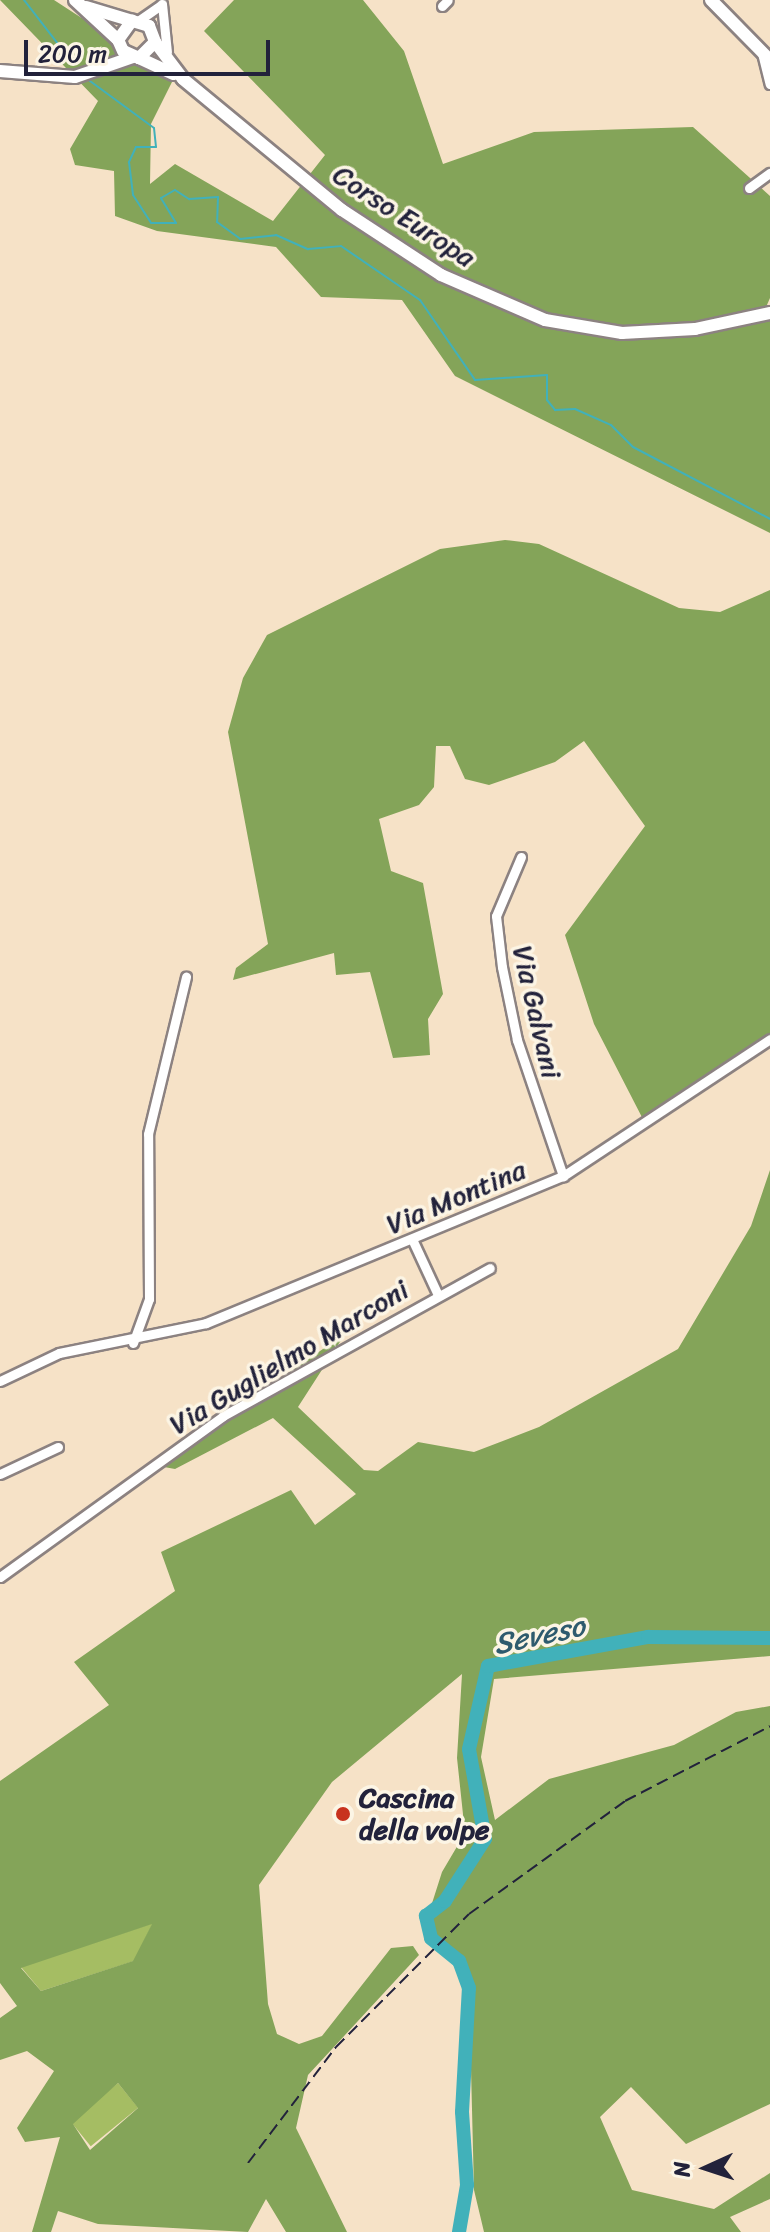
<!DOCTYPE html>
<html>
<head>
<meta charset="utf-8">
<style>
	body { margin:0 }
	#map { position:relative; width:770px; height:2232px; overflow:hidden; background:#f6e2c7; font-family:Sriracha,sans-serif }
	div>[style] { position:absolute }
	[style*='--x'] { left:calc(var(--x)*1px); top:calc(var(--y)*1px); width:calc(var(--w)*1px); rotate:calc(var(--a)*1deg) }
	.green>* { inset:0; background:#a5bd63; transform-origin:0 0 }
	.forest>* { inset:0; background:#84a459 }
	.stream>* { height:2px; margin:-1px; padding:0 1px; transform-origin:1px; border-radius:1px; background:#41b1ba }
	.river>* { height:14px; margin:-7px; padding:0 7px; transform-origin:7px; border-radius:7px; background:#41b1ba }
	.roads { filter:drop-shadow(2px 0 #8c8281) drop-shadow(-2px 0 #8c8281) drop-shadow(0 2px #8c8281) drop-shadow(0 -2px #8c8281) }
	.street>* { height:9px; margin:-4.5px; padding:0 4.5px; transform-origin:4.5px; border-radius:4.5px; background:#fff }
	.secondary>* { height:12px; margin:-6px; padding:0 6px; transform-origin:6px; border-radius:6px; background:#fff }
	.rail>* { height:2px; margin-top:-1px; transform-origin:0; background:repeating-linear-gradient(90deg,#22223b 0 12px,transparent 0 18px) }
	.dots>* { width:22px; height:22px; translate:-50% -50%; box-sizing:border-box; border:4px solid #fcf5e5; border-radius:50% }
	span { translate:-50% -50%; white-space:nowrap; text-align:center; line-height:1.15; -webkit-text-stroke:7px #fcf5e5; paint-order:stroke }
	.street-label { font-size:28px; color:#22223b }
	.poi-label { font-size:28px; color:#22223b; font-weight:700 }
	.left { translate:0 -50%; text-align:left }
	.water-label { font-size:30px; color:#2e5b6e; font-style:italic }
	.north { position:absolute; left:666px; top:2128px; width:80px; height:80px; -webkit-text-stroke:6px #fcf5e5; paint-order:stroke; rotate:267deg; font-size:22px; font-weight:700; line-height:32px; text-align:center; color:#22223b }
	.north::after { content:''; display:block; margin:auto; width:28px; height:36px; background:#22223b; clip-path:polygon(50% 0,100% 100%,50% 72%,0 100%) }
	.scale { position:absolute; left:24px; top:40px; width:246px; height:36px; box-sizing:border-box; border:4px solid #22223b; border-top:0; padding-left:10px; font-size:24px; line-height:28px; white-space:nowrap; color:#22223b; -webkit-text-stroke:6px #fcf5e5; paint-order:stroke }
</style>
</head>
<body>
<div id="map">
	<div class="green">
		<div style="clip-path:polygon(153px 1923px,134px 1961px,41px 1991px,21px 1967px)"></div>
		<div style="left:118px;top:2083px;width:32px;height:61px;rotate:51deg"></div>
	</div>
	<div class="forest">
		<div style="clip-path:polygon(0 0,54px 0,174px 78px,151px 124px,150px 184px,175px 164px,273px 221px,325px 155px,204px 31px,234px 0,363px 0,404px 51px,443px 164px,534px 132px,693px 127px,770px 196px,770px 298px,763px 314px,770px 314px,770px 533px,455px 376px,402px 300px,321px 297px,276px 247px,157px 231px,115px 216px,114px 171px,75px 165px,70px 149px,98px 101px)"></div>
		<div style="clip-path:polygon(505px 540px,539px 544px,679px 608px,720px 612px,770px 590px,770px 1039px,647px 1127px,594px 1024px,565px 935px,645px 826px,584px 741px,555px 762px,489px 785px,465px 779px,450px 746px,436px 746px,434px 787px,419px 805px,379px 819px,391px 871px,423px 883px,443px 994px,428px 1019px,430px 1055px,393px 1058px,370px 972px,336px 975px,334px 953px,233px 980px,236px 968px,268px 944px,228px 732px,243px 678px,267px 635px,440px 549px)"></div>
		<div style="clip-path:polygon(evenodd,770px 1170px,770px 1656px,494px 1679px,481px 1757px,495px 1820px,549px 1779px,674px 1745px,736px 1712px,770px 1706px,770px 2104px,686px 2144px,631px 2087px,600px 2117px,632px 2190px,714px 2209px,770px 2173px,770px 2199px,730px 2217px,741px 2232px,484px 2232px,474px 2190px,469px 1988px,459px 1961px,431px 1938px,426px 1922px,442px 1872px,465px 1833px,457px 1758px,462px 1674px,332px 1782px,259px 1885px,268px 2004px,277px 2034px,299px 2044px,322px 2036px,391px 1948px,413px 1946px,419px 1955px,308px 2075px,296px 2128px,347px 2232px,286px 2232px,266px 2199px,248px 2232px,98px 2224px,58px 2211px,51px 2232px,32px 2232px,60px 2137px,25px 2142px,17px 2128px,54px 2071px,27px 2051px,0 2060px,0 2018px,17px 2006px,0 1983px,0 1781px,109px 1705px,74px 1662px,175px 1591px,161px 1552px,291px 1490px,315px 1525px,356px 1494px,273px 1418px,175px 1469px,153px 1465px,345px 1334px,298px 1407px,364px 1470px,378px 1471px,418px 1442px,474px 1452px,539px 1427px,678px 1349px,751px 1226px,770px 1170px,152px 1924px,133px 1961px,41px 1991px,21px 1968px,152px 1924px,770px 1170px,118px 2083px,138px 2108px,90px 2150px,73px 2124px,118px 2083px)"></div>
	</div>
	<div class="stream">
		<div style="--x:24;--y:0;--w:78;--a:52.3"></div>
		<div style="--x:90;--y:81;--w:79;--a:36.3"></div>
		<div style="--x:154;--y:128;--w:19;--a:84"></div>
		<div style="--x:156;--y:147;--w:20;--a:180"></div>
		<div style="--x:136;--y:147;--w:17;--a:115"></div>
		<div style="--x:129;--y:162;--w:33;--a:83"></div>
		<div style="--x:133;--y:195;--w:33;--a:57"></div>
		<div style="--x:151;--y:223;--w:25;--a:0"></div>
		<div style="--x:176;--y:223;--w:29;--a:-121"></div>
		<div style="--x:161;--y:198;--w:16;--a:-30"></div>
		<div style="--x:175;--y:190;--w:17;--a:33"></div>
		<div style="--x:189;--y:199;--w:29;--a:-4"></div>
		<div style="--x:218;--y:197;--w:25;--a:92"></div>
		<div style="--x:217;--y:222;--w:29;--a:36"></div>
		<div style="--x:240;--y:239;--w:36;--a:-6"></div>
		<div style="--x:276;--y:235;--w:35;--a:24"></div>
		<div style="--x:308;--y:249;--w:33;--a:-5"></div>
		<div style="--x:341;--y:246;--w:96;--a:34.4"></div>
		<div style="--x:420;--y:300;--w:97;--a:55.5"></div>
		<div style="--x:475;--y:380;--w:72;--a:-4"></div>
		<div style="--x:547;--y:375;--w:25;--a:90"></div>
		<div style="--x:547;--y:400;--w:13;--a:51"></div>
		<div style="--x:555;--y:410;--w:20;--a:-3"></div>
		<div style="--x:575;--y:409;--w:39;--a:24"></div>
		<div style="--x:611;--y:425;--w:31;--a:45"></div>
		<div style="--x:633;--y:447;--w:155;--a:27.7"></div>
	</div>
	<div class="river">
		<div style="--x:459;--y:2232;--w:48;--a:-80.3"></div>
		<div style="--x:467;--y:2185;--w:73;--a:-93.9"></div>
		<div style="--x:462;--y:2112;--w:124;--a:-86.8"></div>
		<div style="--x:469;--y:1988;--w:29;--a:-110"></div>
		<div style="--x:459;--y:1961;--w:36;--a:-141"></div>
		<div style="--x:431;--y:1938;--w:23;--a:-103"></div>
		<div style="--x:426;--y:1916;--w:24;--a:-38"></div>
		<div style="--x:445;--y:1901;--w:74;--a:-57.2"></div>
		<div style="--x:485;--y:1839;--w:91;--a:-100.1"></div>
		<div style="--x:469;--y:1749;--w:85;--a:-77.1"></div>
		<div style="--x:488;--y:1666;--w:163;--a:-10.3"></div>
		<div style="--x:648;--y:1637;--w:122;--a:0.5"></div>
	</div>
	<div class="roads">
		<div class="street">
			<div style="--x:162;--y:4;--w:48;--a:84.1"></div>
			<div style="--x:442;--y:6;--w:8;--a:-45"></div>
			<div style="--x:138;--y:21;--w:29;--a:-35"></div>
			<div style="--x:762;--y:53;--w:32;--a:76"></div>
			<div style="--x:749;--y:188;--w:26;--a:-36"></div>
			<div style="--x:521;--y:857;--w:64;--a:113"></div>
			<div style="--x:496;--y:916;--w:51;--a:83.3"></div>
			<div style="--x:502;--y:967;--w:75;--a:78.4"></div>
			<div style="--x:517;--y:1040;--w:144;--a:71.3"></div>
			<div style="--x:412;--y:1239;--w:62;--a:65.1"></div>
			<div style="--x:133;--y:1343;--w:47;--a:-70"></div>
			<div style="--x:149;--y:1299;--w:165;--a:-90.3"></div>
			<div style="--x:148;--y:1134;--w:162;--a:-76.4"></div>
			<div style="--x:0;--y:1381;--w:65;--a:-25.4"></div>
			<div style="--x:59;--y:1353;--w:150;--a:-11.5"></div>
			<div style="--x:206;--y:1323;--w:386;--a:-22.4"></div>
			<div style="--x:563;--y:1176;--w:248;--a:-33.5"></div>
			<div style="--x:0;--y:1474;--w:64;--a:-25"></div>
			<div style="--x:0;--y:1577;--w:275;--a:-35.8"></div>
			<div style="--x:223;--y:1416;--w:305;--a:-29"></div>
		</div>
		<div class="secondary">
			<div style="--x:75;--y:0;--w:59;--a:42.9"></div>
			<div style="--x:711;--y:0;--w:84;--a:45.5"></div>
			<div style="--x:86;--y:7;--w:66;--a:16.8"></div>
			<div style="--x:149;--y:26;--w:17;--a:69"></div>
			<div style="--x:155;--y:42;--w:23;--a:135"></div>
			<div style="--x:139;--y:58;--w:17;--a:-156"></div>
			<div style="--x:123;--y:51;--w:12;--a:-114"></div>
			<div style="--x:118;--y:40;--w:24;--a:-54"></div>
			<div style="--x:155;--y:42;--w:46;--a:52.9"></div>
			<div style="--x:183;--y:79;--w:206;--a:39.5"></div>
			<div style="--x:342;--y:210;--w:118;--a:33.3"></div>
			<div style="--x:441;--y:275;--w:113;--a:23.4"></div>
			<div style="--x:545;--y:320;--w:78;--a:9.6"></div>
			<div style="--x:622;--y:333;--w:73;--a:-3.1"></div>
			<div style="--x:695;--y:329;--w:77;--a:-12"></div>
			<div style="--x:139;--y:58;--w:38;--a:25"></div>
			<div style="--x:0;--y:71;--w:75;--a:4.6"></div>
			<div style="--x:75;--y:77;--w:61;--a:-19"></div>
		</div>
	</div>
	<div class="rail">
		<div style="--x:248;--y:2163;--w:146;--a:-52.8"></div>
		<div style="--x:336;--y:2047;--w:188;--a:-45"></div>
		<div style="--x:469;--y:1914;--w:193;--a:-35.9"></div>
		<div style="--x:625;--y:1801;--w:163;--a:-27.3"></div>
	</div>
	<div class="dots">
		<div style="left:343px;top:1814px;background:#c8321e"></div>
	</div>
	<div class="street-label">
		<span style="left:404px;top:216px;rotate:33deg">Corso Europa</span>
		<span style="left:537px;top:1012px;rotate:77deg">Via Galvani</span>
		<span style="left:456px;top:1197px;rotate:-23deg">Via Montina</span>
		<span style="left:289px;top:1357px;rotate:-31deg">Via Guglielmo Marconi</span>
	</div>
	<div class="poi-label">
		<span class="left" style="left:359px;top:1814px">Cascina<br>della volpe</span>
	</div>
	<div class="water-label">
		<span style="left:539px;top:1635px;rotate:-12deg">Seveso</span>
	</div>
	<div class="north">N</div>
	<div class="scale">200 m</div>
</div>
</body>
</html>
